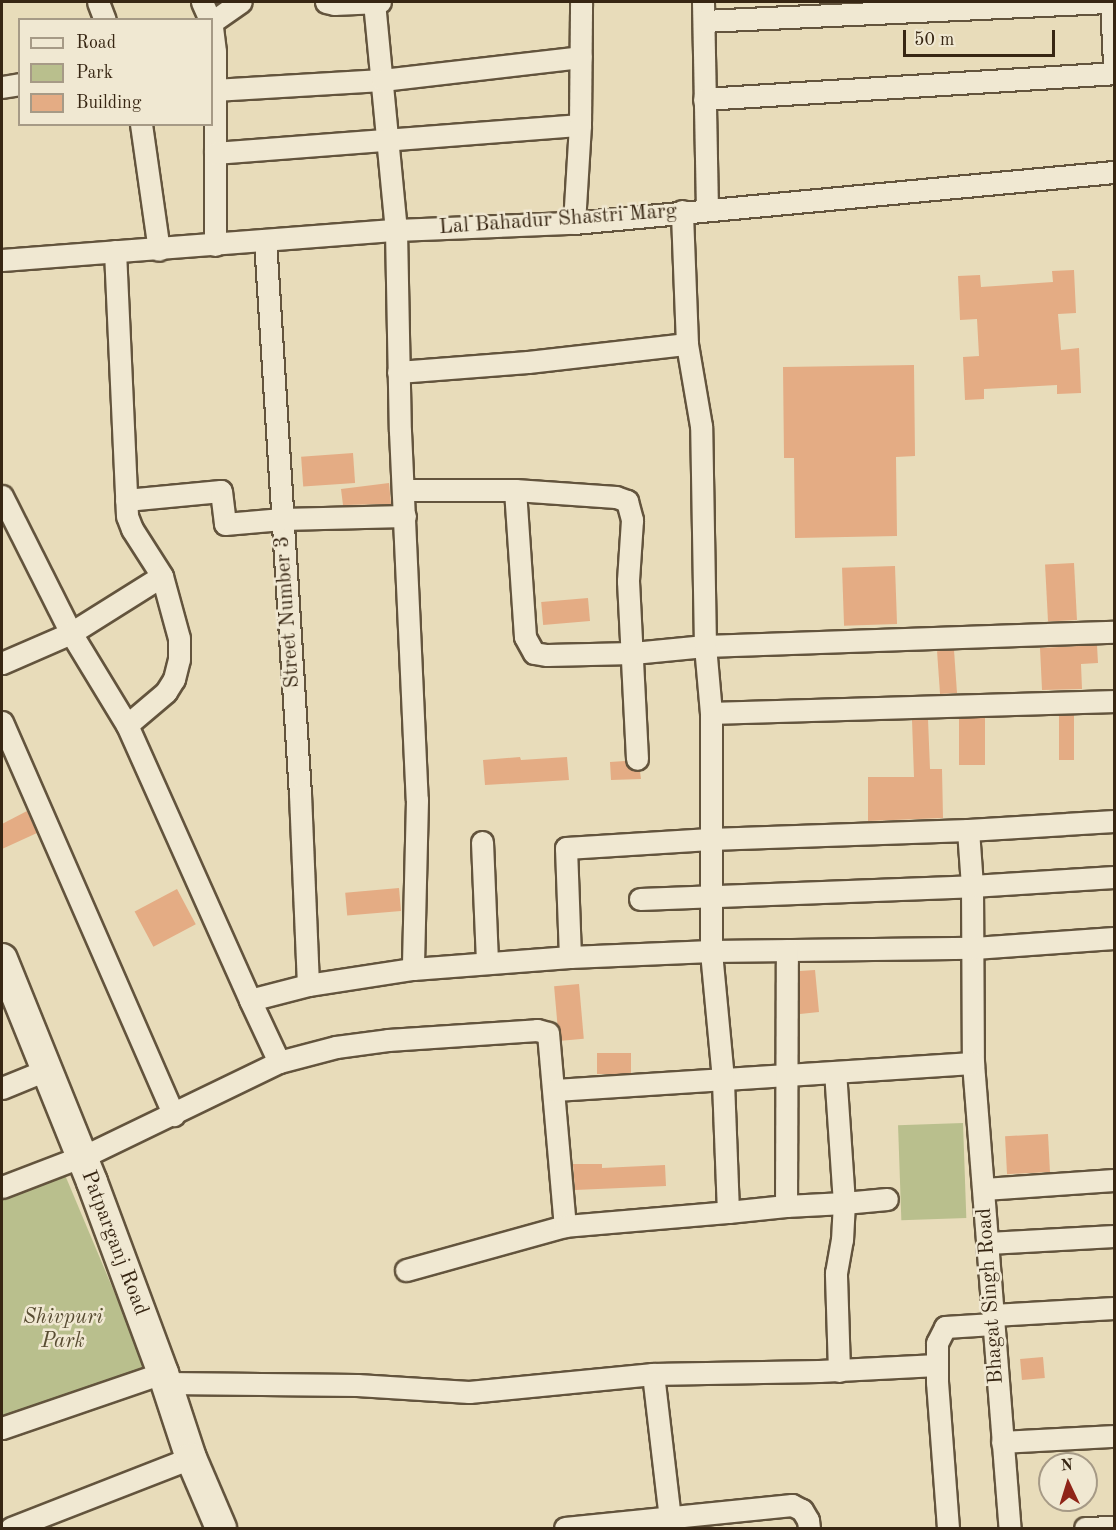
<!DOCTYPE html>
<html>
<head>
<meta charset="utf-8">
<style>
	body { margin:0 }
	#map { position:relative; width:1116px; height:1530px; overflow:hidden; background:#e8dcba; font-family:"Old Standard TT",serif }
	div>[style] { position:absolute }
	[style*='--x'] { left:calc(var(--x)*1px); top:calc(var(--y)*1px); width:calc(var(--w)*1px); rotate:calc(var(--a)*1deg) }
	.green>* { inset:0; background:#b9bf8d; transform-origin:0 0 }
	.building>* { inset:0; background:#e4ac84; transform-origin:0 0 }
	.roads { filter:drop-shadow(2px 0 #63543d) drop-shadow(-2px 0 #63543d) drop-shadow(0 2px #63543d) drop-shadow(0 -2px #63543d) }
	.street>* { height:21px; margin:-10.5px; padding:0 10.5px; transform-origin:10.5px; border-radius:10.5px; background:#f0e8d2 }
	.secondary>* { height:30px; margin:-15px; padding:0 15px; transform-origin:15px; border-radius:15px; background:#f0e8d2 }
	span { translate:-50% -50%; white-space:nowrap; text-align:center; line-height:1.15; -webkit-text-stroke:5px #f0e8d2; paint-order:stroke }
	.street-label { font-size:21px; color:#372613 }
	.park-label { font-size:21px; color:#584c32; font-style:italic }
	.frame { position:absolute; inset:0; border:3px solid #372613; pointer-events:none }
	.legend { position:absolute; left:18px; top:18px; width:195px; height:108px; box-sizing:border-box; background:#f0e8d2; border:2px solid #a69a86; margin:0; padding:8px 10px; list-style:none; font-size:18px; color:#372613 }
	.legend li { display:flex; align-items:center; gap:12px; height:30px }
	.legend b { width:30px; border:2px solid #a69a86 }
	.north { position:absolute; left:1038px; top:1452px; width:60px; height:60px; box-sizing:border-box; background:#f0e8d2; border:2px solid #a69a86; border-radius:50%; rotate:356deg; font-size:16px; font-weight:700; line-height:24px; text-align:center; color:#372613 }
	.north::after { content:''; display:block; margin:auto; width:21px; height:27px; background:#8f2418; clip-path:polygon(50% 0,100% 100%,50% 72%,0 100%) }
	.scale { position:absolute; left:903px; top:30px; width:152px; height:27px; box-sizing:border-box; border:3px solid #372613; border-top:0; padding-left:8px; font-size:18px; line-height:21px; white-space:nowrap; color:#372613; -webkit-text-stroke:4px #f0e8d2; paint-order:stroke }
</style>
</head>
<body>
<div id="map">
	<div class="green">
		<div style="left:963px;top:1123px;width:95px;height:65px;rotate:88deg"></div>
		<div style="clip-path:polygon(65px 1175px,147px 1370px,2px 1417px,2px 1200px)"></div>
	</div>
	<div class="building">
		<div style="clip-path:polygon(1074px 270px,1076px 313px,1058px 314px,1061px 350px,1079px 348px,1081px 393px,1057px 394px,1057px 385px,984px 389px,984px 399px,965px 400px,963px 357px,979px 356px,977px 319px,960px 320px,958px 276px,980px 275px,981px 287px,1053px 282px,1052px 271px)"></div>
		<div style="clip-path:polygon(914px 365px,915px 456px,896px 457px,897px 536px,795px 538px,794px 458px,784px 458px,783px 367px)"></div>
		<div style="left:353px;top:453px;width:30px;height:52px;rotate:86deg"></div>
		<div style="clip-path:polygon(389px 483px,391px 504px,343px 505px,341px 489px)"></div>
		<div style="left:1074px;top:563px;width:57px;height:29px;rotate:87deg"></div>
		<div style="left:895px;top:566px;width:58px;height:53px;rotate:88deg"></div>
		<div style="left:588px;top:598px;width:23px;height:47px;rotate:85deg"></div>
		<div style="clip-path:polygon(1097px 645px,1098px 663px,1081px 664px,1082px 689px,1042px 690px,1040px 648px)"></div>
		<div style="left:954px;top:650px;width:43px;height:17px;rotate:86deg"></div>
		<div style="left:1059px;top:715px;width:15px;height:45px"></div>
		<div style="left:959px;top:718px;width:26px;height:47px"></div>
		<div style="clip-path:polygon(928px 719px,930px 769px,942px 769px,943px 818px,868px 821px,868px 777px,914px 777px,912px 720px)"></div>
		<div style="clip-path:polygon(520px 757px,521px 760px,567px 757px,569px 780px,485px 785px,483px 760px)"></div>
		<div style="clip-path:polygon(625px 761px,631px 770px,640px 771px,641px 779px,611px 780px,610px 762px)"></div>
		<div style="clip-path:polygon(27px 811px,37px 833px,2px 849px,2px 824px)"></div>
		<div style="left:399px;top:888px;width:23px;height:54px;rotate:85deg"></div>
		<div style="left:177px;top:889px;width:40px;height:48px;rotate:62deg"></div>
		<div style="clip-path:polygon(815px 970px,819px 1012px,800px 1014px,800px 971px)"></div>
		<div style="left:579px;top:984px;width:55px;height:25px;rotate:85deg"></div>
		<div style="left:597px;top:1053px;width:34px;height:21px"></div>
		<div style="left:1048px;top:1134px;width:38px;height:43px;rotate:87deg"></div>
		<div style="clip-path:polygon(573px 1164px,602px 1164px,602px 1168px,665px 1165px,666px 1186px,575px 1190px)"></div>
		<div style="left:1043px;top:1357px;width:21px;height:23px;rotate:85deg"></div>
	</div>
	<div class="roads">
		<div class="street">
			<div style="--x:98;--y:2;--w:19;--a:69"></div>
			<div style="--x:202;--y:2;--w:20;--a:66"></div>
			<div style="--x:326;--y:2;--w:8;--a:14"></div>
			<div style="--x:334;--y:4;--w:46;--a:-2.5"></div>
			<div style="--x:374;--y:2;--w:229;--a:84.5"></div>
			<div style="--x:396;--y:230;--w:201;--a:88.9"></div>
			<div style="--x:400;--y:431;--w:369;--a:87.4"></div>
			<div style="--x:417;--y:800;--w:169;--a:91.4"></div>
			<div style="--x:703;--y:2;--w:208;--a:88.9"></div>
			<div style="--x:1111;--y:2;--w:61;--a:87.2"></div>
			<div style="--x:704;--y:21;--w:407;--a:-2.7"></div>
			<div style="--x:212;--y:22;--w:35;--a:-35"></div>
			<div style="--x:212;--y:27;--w:25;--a:83"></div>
			<div style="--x:215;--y:52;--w:193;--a:90"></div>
			<div style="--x:2;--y:87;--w:18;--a:-9"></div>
			<div style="--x:214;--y:90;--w:168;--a:-3.4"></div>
			<div style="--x:382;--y:80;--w:200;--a:-6.6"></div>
			<div style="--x:704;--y:99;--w:411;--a:-3.6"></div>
			<div style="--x:141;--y:124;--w:127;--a:81.9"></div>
			<div style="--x:215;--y:153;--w:366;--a:-4.4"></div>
			<div style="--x:574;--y:223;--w:98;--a:-86.5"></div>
			<div style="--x:580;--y:125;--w:123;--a:-89.5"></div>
			<div style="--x:265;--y:240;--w:555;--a:86.39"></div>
			<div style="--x:300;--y:794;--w:191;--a:87.6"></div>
			<div style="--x:115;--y:251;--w:265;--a:87.4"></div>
			<div style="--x:127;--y:516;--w:14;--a:69"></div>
			<div style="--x:132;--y:529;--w:56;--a:57.4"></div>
			<div style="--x:162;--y:576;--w:64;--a:74.7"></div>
			<div style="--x:179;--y:638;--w:21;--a:90"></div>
			<div style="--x:179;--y:659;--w:21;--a:104"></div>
			<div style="--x:174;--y:679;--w:15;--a:122"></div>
			<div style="--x:166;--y:692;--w:51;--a:139.8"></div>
			<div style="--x:2;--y:260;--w:395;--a:-4.4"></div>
			<div style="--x:396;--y:230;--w:178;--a:-2.3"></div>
			<div style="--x:574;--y:223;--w:542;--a:-5.4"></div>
			<div style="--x:398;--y:372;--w:130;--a:-4.4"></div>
			<div style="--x:528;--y:362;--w:160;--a:-6.5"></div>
			<div style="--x:404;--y:490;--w:111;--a:0"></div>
			<div style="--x:515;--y:490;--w:101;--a:4"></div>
			<div style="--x:616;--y:497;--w:12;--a:20"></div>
			<div style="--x:627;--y:501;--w:20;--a:75"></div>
			<div style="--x:632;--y:520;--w:61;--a:93.8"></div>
			<div style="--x:628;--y:581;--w:178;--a:87.1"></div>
			<div style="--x:515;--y:490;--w:147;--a:86.1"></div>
			<div style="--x:525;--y:637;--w:18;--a:61"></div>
			<div style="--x:534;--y:653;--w:13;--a:9"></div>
			<div style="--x:547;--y:655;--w:86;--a:-1.3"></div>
			<div style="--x:633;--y:653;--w:72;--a:-5.6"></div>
			<div style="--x:705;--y:646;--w:409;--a:-2"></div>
			<div style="--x:2;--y:496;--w:153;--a:63.3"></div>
			<div style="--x:71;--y:633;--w:108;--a:58.7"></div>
			<div style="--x:127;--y:725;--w:301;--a:65.9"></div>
			<div style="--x:126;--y:500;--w:95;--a:-5.4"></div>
			<div style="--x:221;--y:491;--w:33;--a:83"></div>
			<div style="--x:225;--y:524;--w:57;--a:-5"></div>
			<div style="--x:282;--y:519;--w:123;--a:-1.4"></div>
			<div style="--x:2;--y:663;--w:75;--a:-23.5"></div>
			<div style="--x:71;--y:633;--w:107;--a:-32.1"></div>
			<div style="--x:711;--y:713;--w:403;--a:-1.7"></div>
			<div style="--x:2;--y:722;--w:429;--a:66.4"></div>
			<div style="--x:968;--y:830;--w:56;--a:85.9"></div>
			<div style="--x:972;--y:886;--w:177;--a:89.7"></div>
			<div style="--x:973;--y:1063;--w:466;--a:85.5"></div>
			<div style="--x:482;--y:842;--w:121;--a:87.6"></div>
			<div style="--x:640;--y:899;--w:332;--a:-2.2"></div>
			<div style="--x:972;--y:886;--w:142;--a:-3.6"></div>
			<div style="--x:570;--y:957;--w:109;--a:-92.1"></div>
			<div style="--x:566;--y:848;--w:144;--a:-3.6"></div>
			<div style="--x:710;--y:839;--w:258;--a:-2"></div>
			<div style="--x:968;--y:830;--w:146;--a:-3.5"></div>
			<div style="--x:279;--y:1062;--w:59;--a:-14.7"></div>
			<div style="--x:336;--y:1047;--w:52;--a:-7.7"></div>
			<div style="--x:388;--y:1040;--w:149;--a:-3.8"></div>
			<div style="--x:537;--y:1030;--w:11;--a:15"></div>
			<div style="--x:548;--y:1033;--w:194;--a:85"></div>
			<div style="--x:565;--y:1226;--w:165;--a:164.5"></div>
			<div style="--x:2;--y:1088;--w:48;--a:-22.2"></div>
			<div style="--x:554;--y:1090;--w:420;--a:-3.7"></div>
			<div style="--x:2;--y:1187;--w:97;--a:-21"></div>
			<div style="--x:93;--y:1152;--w:207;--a:-25.8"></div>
			<div style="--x:279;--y:1062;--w:68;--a:-115.1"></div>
			<div style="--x:250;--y:1000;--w:60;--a:-14.5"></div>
			<div style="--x:308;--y:985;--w:106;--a:-8.7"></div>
			<div style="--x:413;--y:969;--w:157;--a:-4.4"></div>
			<div style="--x:570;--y:957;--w:141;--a:-2.4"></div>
			<div style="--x:711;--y:951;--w:263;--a:-0.7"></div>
			<div style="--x:974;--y:948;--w:140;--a:-4.1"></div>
			<div style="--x:984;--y:1189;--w:130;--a:-4"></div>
			<div style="--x:786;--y:1206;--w:58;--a:-3"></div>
			<div style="--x:844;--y:1203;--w:131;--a:-93.9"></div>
			<div style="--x:728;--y:1212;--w:58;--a:-5.9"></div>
			<div style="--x:786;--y:1206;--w:256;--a:-89.8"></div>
			<div style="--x:565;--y:1226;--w:164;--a:-4.9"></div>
			<div style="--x:728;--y:1212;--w:133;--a:-92.2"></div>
			<div style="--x:723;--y:1079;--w:129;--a:-95.4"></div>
			<div style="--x:711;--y:951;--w:238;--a:-90"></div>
			<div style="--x:711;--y:713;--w:67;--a:-95.1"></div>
			<div style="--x:705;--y:646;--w:220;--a:-91"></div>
			<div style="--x:701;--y:426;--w:83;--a:-99.7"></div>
			<div style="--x:687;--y:344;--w:133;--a:-92.2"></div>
			<div style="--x:988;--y:1243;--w:126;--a:-3.2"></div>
			<div style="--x:993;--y:1315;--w:121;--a:-3.3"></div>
			<div style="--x:839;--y:1371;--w:98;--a:-91.8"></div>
			<div style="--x:836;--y:1273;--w:34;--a:-80"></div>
			<div style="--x:842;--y:1240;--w:37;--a:-87"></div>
			<div style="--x:844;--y:1203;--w:43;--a:-5.3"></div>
			<div style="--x:653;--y:1374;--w:155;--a:83.3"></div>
			<div style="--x:166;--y:1383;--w:191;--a:0.6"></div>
			<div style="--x:357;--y:1385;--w:112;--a:3.6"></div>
			<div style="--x:469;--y:1392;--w:185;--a:-5.6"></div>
			<div style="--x:653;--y:1374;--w:166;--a:-1"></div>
			<div style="--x:819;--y:1371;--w:118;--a:-2.9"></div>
			<div style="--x:2;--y:1428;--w:170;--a:-18.9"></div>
			<div style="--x:1002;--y:1442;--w:112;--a:-3.1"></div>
			<div style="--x:11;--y:1528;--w:193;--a:-21.3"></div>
			<div style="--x:565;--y:1528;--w:228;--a:-5.8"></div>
			<div style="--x:792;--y:1505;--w:11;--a:27"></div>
			<div style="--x:802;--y:1510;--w:12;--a:59"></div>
			<div style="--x:808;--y:1520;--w:8;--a:83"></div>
			<div style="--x:948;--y:1528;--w:146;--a:-94.3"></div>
			<div style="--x:937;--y:1382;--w:39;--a:-90"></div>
			<div style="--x:937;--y:1343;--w:18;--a:-63"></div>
			<div style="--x:945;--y:1327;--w:48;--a:-3.6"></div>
			<div style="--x:1085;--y:1528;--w:29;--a:-2"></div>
		</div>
		<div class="secondary">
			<div style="--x:2;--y:959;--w:240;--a:68"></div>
			<div style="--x:92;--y:1182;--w:204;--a:69.6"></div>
			<div style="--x:163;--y:1373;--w:89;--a:71.8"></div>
			<div style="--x:191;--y:1458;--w:76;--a:66.8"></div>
		</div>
	</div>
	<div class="street-label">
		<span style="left:558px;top:220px;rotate:-4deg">Lal Bahadur Shastri Marg</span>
		<span style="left:288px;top:612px;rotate:-94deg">Street Number 3</span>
		<span style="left:114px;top:1243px;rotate:69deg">Patparganj Road</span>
		<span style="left:991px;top:1296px;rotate:-94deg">Bhagat Singh Road</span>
	</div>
	<div class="park-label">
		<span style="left:63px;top:1330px">Shivpuri<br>Park</span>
	</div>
	<div class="frame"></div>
	<ul class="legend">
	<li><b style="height:8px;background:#f0e8d2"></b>Road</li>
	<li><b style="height:16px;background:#b9bf8d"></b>Park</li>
	<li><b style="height:16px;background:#e4ac84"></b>Building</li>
	</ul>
	<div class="north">N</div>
	<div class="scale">50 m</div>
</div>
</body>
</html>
